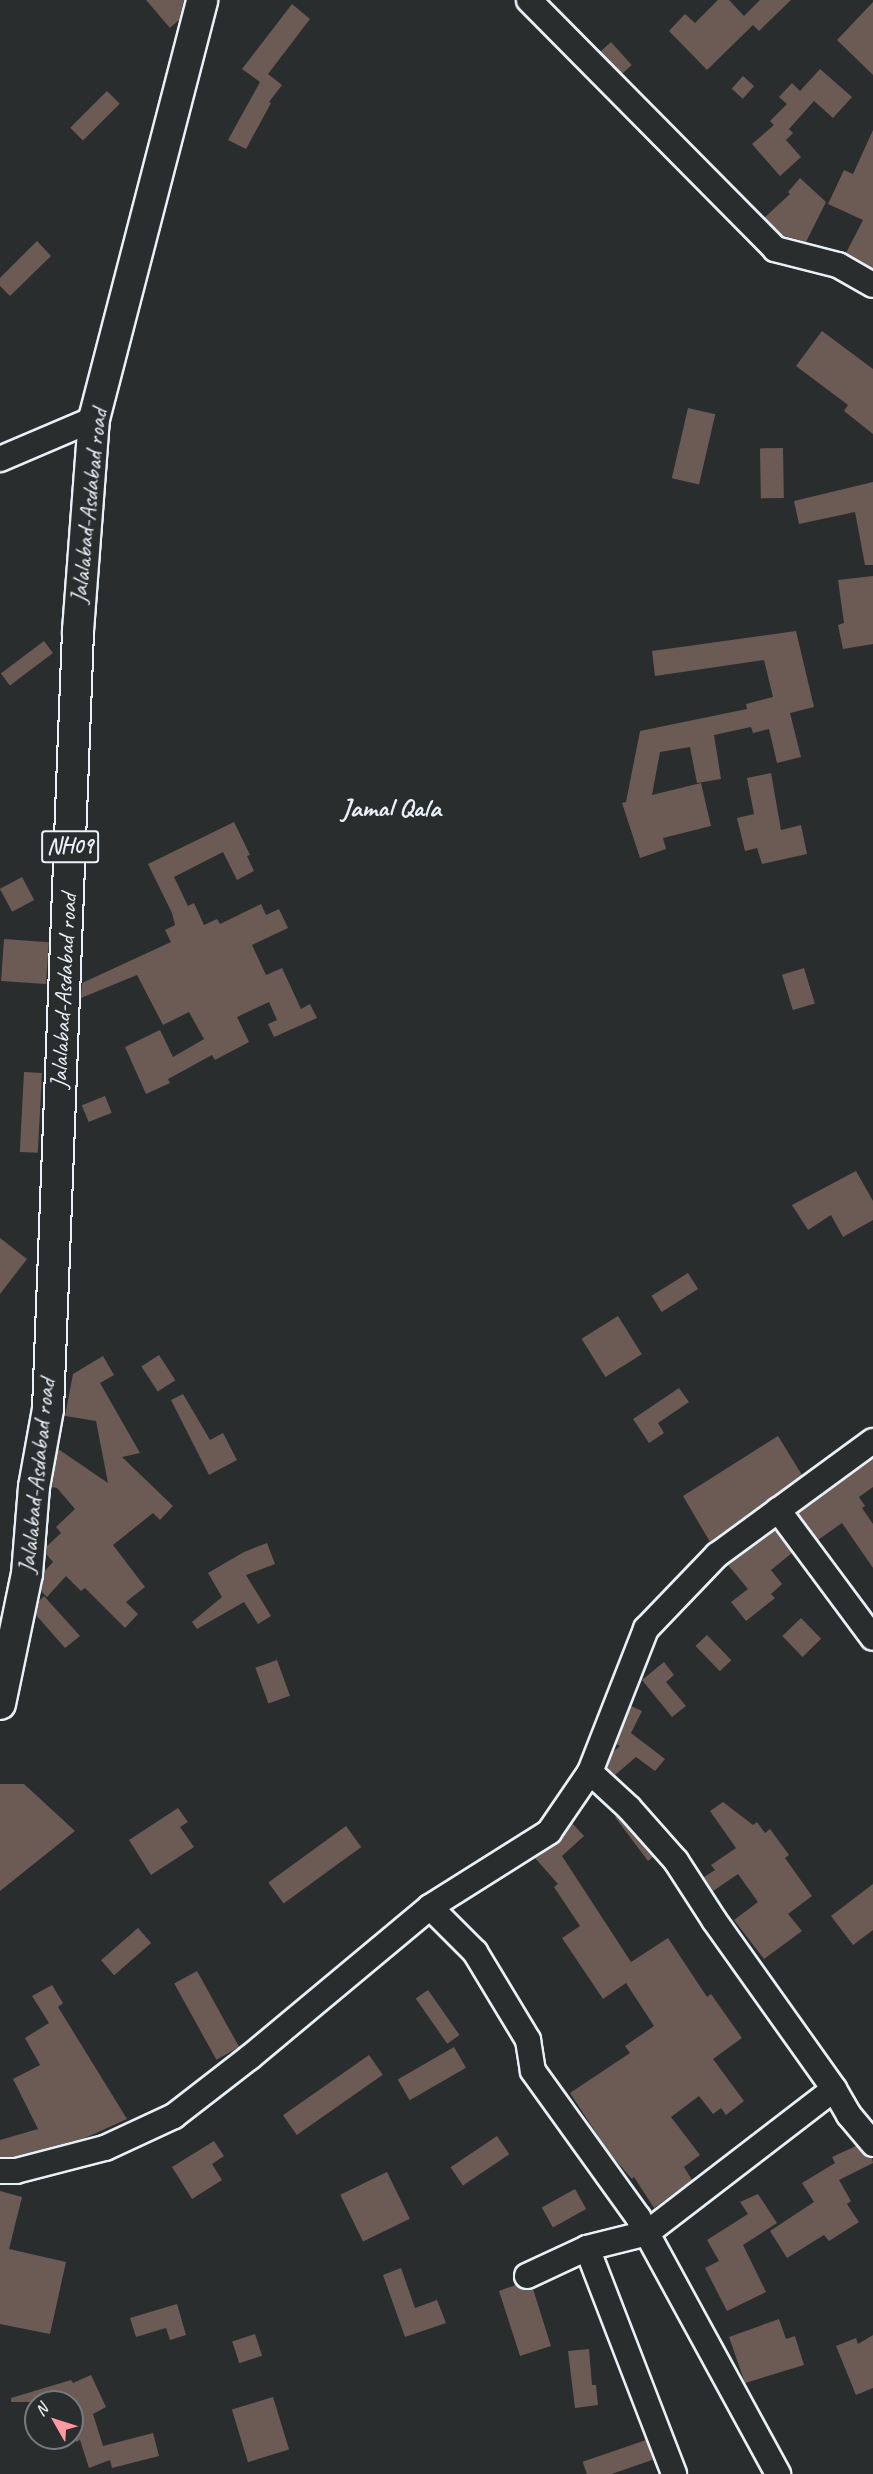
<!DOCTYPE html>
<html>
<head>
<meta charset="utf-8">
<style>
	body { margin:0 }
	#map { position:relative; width:873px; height:2474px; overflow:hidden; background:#2a2d2e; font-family:Caveat,sans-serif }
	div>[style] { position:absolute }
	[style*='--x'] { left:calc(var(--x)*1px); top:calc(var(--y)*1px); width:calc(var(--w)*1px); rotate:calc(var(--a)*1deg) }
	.building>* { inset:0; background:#6c5a54; transform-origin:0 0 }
	.roads { filter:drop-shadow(2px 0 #e8f1f8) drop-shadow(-2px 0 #e8f1f8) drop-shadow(0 2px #e8f1f8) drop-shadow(0 -2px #e8f1f8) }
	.minor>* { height:24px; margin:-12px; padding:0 12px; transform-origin:12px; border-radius:12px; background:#2a2d2e }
	.major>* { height:30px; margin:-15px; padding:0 15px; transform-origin:15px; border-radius:15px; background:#2a2d2e }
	span { translate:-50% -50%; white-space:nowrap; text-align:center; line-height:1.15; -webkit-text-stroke:4.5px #2a2d2e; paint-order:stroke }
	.shield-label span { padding:2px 4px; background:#2a2d2e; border:2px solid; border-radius:4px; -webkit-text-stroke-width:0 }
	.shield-label { font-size:22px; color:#e8f1f8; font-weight:700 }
	.street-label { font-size:24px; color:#e8f1f8 }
	.quarter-label { font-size:27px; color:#e8f1f8; font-weight:700 }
	.north { position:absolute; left:24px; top:2390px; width:60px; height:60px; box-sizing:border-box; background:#2a2d2e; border:2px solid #767b7f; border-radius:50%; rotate:309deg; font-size:16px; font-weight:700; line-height:24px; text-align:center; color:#e8f1f8 }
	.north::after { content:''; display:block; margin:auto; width:21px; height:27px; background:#ff9aa2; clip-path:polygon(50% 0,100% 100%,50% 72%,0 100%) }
</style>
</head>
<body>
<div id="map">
	<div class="building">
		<div style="clip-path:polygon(146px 0,184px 0,179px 20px,170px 28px)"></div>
		<div style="clip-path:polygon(718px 0,729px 0,744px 16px,760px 0,791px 0,759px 31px,753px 25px,707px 70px,669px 31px,685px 14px,695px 23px)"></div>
		<div style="clip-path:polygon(873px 2px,873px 75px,837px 40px)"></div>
		<div style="clip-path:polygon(292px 4px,310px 19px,268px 74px,282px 85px,269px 102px,271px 103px,246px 149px,228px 140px,260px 82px,242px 69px)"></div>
		<div style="left:611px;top:42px;width:31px;height:15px;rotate:48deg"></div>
		<div style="clip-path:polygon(820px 69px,852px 97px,833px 118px,814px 101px,789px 129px,793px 133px,786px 140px,801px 157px,780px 176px,752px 144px,774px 125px,770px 121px,787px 104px,779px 97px,792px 83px,800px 91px)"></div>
		<div style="left:743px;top:76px;width:15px;height:17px;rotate:42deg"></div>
		<div style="left:107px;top:91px;width:18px;height:52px;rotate:45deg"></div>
		<div style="clip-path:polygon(873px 130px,873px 269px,846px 253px,863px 220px,828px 204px,844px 170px,853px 174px)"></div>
		<div style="clip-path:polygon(800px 178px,826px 202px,806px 242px,781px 235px,764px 218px,790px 194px,788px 192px)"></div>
		<div style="clip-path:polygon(37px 241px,51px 256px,10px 296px,0 286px,0 278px)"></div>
		<div style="clip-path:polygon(822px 331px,873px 369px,873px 434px,844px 411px,848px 405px,796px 366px)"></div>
		<div style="left:688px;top:408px;width:28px;height:72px;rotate:13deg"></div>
		<div style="left:783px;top:448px;width:50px;height:23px;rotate:89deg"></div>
		<div style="clip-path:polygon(873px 482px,873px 565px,865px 565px,855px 512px,799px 524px,794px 501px)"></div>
		<div style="clip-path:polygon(873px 576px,873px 644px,843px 649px,838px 625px,844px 623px,838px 580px)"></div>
		<div style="clip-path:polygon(796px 631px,814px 707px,790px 713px,801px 757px,777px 763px,769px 729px,753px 733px,751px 727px,714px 735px,721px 779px,697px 783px,690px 747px,660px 752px,652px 795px,701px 783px,711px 826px,663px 838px,666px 849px,640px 858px,622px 803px,626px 802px,640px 731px,747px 709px,746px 704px,773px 697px,764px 660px,655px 676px,652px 651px)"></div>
		<div style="left:44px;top:641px;width:15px;height:54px;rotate:53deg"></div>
		<div style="clip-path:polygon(771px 773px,781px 830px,801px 825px,807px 854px,762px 864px,757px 848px,745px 851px,737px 818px,754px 814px,747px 778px)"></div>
		<div style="clip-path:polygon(234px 822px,250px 855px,247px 856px,254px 871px,237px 880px,223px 852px,174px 877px,188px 906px,194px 903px,204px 925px,217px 919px,220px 924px,261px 904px,266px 915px,279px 909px,288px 928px,252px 945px,266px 975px,282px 968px,301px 1009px,310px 1004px,317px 1018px,274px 1037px,268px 1024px,277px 1020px,269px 1002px,237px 1017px,249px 1042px,215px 1060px,212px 1055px,168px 1079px,170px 1083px,146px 1094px,125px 1047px,160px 1030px,173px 1057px,204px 1039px,189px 1012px,163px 1025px,137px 975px,81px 998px,82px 983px,171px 942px,165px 930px,175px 925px,172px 913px,148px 864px)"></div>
		<div style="left:22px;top:877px;width:26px;height:25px;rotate:62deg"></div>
		<div style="left:4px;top:939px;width:45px;height:42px;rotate:4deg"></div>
		<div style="left:804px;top:968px;width:37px;height:23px;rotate:73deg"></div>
		<div style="left:24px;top:1072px;width:18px;height:80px;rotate:3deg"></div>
		<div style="left:105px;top:1096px;width:18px;height:25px;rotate:68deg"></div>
		<div style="clip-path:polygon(856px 1171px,873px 1201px,873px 1220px,843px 1237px,831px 1215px,808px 1230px,792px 1205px)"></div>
		<div style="clip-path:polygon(0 1238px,27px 1259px,0 1294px)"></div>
		<div style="left:688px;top:1273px;width:19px;height:43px;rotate:58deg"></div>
		<div style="left:618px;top:1316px;width:45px;height:43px;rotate:58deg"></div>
		<div style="left:159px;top:1355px;width:30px;height:21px;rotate:57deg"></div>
		<div style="clip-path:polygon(103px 1356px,114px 1375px,100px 1383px,140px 1453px,122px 1457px,173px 1506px,160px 1520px,153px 1513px,113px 1545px,145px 1587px,126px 1602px,138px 1614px,125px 1628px,85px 1588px,81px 1591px,66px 1576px,47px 1597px,41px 1591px,45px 1571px,53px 1562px,46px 1554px,46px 1547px,61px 1533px,56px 1527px,75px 1509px,57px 1488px,52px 1487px,58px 1449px,108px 1483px,96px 1421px,65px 1416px,73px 1374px)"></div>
		<div style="clip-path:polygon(679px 1388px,689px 1402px,658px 1423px,664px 1433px,649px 1443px,633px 1419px)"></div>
		<div style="clip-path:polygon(183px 1394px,210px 1440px,223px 1433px,237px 1460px,209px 1475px,171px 1400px)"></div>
		<div style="clip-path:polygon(778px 1436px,802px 1475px,710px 1542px,683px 1496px)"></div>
		<div style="clip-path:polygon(873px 1459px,873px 1487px,859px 1497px,865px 1506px,862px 1508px,873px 1524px,873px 1568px,842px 1523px,818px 1540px,798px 1513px)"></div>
		<div style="clip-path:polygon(775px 1530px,792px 1553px,771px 1570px,782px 1584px,771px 1594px,775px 1598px,746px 1621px,731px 1602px,748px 1589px,728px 1565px)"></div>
		<div style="clip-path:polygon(267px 1543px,275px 1564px,246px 1575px,271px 1616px,258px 1624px,244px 1602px,197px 1629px,192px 1622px,222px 1597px,208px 1573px,244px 1552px)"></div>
		<div style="clip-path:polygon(44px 1596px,80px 1636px,65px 1648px,36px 1615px,39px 1601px)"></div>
		<div style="left:801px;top:1618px;width:29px;height:26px;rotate:46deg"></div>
		<div style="left:707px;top:1635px;width:35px;height:16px;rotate:46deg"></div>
		<div style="left:277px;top:1660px;width:38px;height:23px;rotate:70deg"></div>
		<div style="clip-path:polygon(664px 1662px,674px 1675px,666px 1682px,686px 1706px,672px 1717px,642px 1680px)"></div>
		<div style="clip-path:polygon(631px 1706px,642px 1711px,631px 1733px,665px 1759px,655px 1771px,636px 1757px,615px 1775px,607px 1768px,613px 1752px,620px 1746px,616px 1744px)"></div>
		<div style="clip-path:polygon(0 1784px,24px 1784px,75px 1831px,0 1891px)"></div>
		<div style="clip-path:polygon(723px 1802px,753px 1825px,757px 1822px,765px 1833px,770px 1829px,789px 1855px,785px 1858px,812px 1896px,788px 1914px,802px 1931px,764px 1959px,734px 1920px,758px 1902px,738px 1874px,713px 1891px,704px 1877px,715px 1870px,711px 1865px,736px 1848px,710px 1811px)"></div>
		<div style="clip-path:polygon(178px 1808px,188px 1822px,180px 1827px,194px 1847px,151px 1875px,129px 1840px)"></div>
		<div style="clip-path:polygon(617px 1816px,619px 1818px,653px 1857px,648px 1861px,615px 1817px)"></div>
		<div style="clip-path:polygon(572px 1823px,584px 1836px,562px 1856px,631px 1962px,668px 1938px,707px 1997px,711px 1994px,742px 2038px,713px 2059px,744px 2101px,726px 2115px,721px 2108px,713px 2114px,699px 2096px,671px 2117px,700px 2155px,684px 2167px,692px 2180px,654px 2208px,634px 2177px,632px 2179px,609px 2153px,570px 2093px,630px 2053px,625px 2046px,654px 2026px,626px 1983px,603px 1999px,562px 1938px,580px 1926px,554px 1887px,558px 1884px,535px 1858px,557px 1844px)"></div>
		<div style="left:346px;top:1826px;width:26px;height:96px;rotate:54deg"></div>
		<div style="clip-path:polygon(873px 1884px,873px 1930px,853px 1945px,831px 1916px)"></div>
		<div style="left:138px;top:1928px;width:20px;height:49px;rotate:49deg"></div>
		<div style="left:197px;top:1971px;width:87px;height:26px;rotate:61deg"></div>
		<div style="clip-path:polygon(52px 1985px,63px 2003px,58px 2007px,127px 2119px,85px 2138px,14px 2157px,0 2157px,0 2140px,38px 2129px,13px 2079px,40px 2065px,25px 2038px,49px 2023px,32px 1996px)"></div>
		<div style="left:428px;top:1990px;width:55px;height:15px;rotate:55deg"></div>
		<div style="left:454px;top:2047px;width:24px;height:65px;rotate:60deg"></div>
		<div style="left:369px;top:2055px;width:24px;height:105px;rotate:55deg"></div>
		<div style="left:497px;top:2136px;width:22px;height:56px;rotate:56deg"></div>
		<div style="clip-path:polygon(214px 2141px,224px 2156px,212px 2164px,222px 2180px,192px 2199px,172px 2167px)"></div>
		<div style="clip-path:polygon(856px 2146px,862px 2153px,872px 2158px,873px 2163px,839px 2180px,851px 2201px,847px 2204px,859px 2222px,829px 2241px,824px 2235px,787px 2258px,770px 2231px,814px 2202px,802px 2183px,835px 2163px,832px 2157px)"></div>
		<div style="left:387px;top:2172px;width:52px;height:52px;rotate:64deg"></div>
		<div style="left:575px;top:2189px;width:23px;height:38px;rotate:61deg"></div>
		<div style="clip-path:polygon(0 2191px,22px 2197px,9px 2249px,66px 2262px,50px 2334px,0 2324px)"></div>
		<div style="clip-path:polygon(758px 2194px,777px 2223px,743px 2245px,766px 2292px,727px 2311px,705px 2268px,719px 2261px,707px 2240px,748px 2214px,740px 2202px)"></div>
		<div style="clip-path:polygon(401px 2268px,415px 2308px,437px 2300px,446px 2323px,405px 2337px,383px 2275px)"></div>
		<div style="clip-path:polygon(516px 2285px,525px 2290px,533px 2289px,551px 2346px,520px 2356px,499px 2291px)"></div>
		<div style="clip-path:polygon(177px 2304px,186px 2335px,170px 2340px,166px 2328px,136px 2337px,130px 2318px)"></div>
		<div style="clip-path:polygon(779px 2319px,786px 2339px,795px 2336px,804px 2365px,745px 2383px,729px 2337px)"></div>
		<div style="left:255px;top:2334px;width:23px;height:24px;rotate:72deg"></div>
		<div style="clip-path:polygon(873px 2335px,873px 2388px,856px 2395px,836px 2346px,856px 2338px,858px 2344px)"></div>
		<div style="clip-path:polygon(589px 2349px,592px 2385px,596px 2385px,598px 2405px,575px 2408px,568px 2351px)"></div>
		<div style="clip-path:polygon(91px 2375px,106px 2407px,93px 2414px,103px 2446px,153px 2433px,159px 2456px,112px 2468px,110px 2460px,89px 2468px,80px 2440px,76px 2442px,72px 2431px,72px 2402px,11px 2402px,11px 2398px,71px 2380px,73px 2383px)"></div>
		<div style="left:273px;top:2397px;width:55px;height:43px;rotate:73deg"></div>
		<div style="left:646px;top:2440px;width:21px;height:67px;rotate:71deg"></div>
	</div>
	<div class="roads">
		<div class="minor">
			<div style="--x:529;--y:0;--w:350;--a:45.3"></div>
			<div style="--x:775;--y:249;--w:65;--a:14.3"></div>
			<div style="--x:838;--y:265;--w:40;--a:29.7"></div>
			<div style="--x:0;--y:459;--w:102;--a:-23.1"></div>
			<div style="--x:778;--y:1510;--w:159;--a:53.4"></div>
			<div style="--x:590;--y:1772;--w:53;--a:42.7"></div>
			<div style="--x:629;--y:1808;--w:71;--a:48.4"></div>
			<div style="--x:676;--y:1861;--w:70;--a:57.2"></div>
			<div style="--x:714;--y:1920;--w:207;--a:54.6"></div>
			<div style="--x:834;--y:2089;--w:30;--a:60"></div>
			<div style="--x:849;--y:2115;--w:38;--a:50"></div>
			<div style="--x:430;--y:1907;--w:64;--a:45"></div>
			<div style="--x:475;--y:1952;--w:103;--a:58.9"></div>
			<div style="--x:528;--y:2040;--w:31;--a:81"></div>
			<div style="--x:533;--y:2071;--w:180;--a:54.3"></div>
			<div style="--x:638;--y:2217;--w:293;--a:61.4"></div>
			<div style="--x:0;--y:2171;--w:16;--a:0"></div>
			<div style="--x:16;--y:2171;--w:92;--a:-14.5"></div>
			<div style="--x:105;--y:2148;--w:76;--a:-24.9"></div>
			<div style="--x:174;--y:2116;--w:96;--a:-37.8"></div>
			<div style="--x:250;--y:2057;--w:234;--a:-39.8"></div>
			<div style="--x:430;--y:1907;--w:141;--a:-32.2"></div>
			<div style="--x:549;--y:1832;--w:73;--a:-55.7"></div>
			<div style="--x:590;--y:1772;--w:154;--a:-68.6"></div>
			<div style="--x:646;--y:1629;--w:103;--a:-46.2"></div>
			<div style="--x:717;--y:1555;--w:193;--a:-36.2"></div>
			<div style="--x:587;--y:2248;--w:242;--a:68.9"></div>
			<div style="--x:527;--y:2276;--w:66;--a:-25"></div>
			<div style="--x:587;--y:2248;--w:62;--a:-14"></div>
			<div style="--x:647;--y:2233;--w:236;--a:-37.6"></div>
		</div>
		<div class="major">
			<div style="--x:0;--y:1704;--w:133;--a:-78.3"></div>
			<div style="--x:27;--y:1574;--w:87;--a:-85.4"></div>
			<div style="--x:34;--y:1487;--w:79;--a:-79.8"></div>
			<div style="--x:48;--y:1409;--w:779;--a:-87.79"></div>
			<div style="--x:78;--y:631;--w:213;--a:-85.7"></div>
			<div style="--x:94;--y:419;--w:433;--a:-75.5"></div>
		</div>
	</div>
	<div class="shield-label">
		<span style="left:70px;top:847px">NH09</span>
	</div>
	<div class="street-label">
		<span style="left:89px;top:506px;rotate:-84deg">Jalalabad-Asdabad road</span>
		<span style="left:64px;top:991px;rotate:-87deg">Jalalabad-Asdabad road</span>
		<span style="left:37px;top:1476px;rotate:-84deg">Jalalabad-Asdabad road</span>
	</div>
	<div class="quarter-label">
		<span style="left:391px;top:808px">Jamal Qala</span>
	</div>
	<div class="north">N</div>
</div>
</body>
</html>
